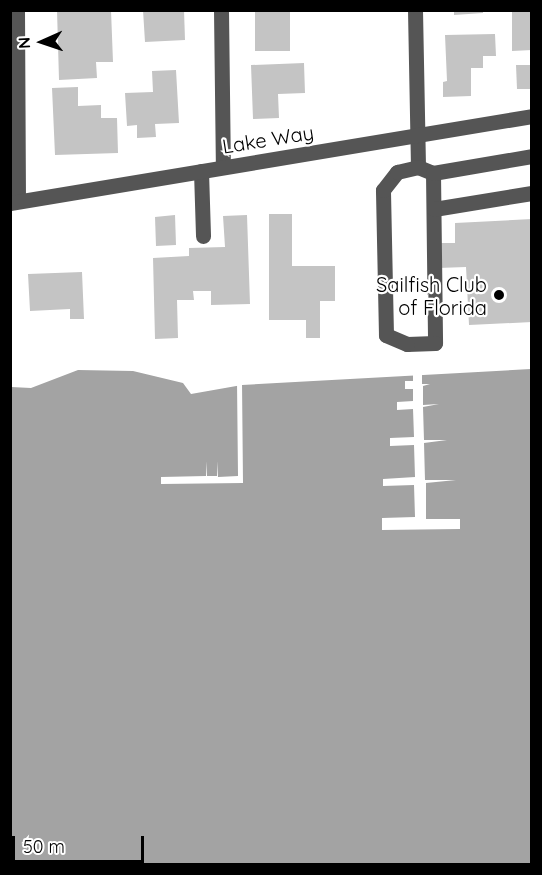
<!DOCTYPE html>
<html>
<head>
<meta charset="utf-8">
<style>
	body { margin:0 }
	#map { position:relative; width:542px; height:875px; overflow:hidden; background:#fff; font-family:Quicksand,sans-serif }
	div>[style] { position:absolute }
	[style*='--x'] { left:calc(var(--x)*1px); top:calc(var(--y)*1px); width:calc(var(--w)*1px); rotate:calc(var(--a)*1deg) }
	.water>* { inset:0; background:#a3a3a3 }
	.pier>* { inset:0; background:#fff }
	.building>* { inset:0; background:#c4c4c4 }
	.minor>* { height:15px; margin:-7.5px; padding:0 7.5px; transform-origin:7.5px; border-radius:7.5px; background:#555 }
	.dots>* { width:16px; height:16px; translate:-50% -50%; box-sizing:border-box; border:3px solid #fff; border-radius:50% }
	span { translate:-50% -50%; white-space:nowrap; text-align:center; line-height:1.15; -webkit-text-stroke:4.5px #fff; paint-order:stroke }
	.street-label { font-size:20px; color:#000 }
	.poi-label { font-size:20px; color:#000 }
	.right { translate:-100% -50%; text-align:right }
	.frame { position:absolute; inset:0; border:12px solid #000; pointer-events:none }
	.north { position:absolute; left:12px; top:12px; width:60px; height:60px; -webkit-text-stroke:4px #fff; paint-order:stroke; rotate:267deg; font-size:16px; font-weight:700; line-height:24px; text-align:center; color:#000 }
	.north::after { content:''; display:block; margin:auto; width:21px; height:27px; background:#000; clip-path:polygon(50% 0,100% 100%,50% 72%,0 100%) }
	.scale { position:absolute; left:12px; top:836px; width:132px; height:27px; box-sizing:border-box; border:3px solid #000; border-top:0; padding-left:8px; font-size:18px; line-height:21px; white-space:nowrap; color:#000; -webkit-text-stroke:4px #fff; paint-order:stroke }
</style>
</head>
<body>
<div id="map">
	<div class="water">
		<i style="clip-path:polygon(531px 369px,531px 864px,11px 864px,11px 387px,31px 388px,78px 370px,133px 371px,183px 383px,191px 394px,242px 385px)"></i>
	</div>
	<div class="pier">
		<i style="clip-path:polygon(413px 373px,422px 373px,422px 384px,430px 384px,423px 386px,423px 405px,439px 404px,423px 407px,424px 440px,447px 440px,424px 443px,425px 480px,456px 480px,426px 483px,426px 519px,460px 519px,460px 529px,382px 530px,382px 518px,415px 517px,414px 485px,383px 486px,383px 479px,415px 477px,414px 445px,390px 446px,390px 438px,414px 437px,413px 409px,397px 410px,397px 402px,413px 401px,413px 389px,405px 389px,405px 381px,413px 381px)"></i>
		<i style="clip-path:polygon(237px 382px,242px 382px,243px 483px,161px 484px,161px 477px,206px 476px,206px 461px,207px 476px,217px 476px,217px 461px,218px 477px,238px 476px)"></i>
	</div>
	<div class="building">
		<i style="clip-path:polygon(57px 10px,111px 10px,113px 62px,96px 62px,97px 78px,59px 80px)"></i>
		<i style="clip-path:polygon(143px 10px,184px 10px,185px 40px,145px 42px)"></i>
		<i style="clip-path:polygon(255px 10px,290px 10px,290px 51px,255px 51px)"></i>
		<i style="clip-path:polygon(454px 10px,483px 10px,483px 13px,454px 15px)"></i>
		<i style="clip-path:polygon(512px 10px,532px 10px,532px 50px,512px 51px)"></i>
		<i style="clip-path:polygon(495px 34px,496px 56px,483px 56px,483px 68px,471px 68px,471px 96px,443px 97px,443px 82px,447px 81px,445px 35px)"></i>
		<i style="clip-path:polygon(304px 63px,305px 93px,278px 94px,279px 118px,253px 119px,251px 65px)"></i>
		<i style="clip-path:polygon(516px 65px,532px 65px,532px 89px,517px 89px)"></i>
		<i style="clip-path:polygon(176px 70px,179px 123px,155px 124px,156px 137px,137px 138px,137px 125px,127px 126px,125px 93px,153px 92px,152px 71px)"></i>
		<i style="clip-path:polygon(78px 87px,78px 106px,101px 105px,101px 118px,117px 118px,118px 153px,55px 155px,52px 88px)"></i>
		<i style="clip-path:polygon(269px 214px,292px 214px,292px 266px,335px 266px,335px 301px,320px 301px,320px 338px,306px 338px,306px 320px,269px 320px)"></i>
		<i style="clip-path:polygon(175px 215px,176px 245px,156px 246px,155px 217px)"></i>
		<i style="clip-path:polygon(247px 215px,250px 304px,211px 305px,211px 291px,193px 291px,194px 300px,177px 300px,178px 338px,155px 339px,153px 258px,189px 256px,189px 248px,225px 247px,223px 216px)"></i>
		<i style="clip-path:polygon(532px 219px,532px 322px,469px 325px,466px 267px,438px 268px,437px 243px,455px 243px,455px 223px)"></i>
		<i style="clip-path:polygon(82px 272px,84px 319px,70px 319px,70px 309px,30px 311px,28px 274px)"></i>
	</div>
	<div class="minor">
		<i style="--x:17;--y:10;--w:191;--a:89.7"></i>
		<i style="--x:221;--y:10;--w:157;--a:89.3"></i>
		<i style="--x:415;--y:10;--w:157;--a:88.9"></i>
		<i style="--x:418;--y:167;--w:16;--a:22"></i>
		<i style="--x:433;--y:173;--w:170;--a:89.3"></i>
		<i style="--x:435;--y:343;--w:28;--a:178"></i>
		<i style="--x:407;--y:344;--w:23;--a:-157"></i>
		<i style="--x:386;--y:335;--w:145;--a:-91.2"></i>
		<i style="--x:383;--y:190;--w:23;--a:-52"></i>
		<i style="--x:397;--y:172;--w:22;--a:-13"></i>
		<i style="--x:201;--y:171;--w:65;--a:88.2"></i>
		<i style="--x:433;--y:173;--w:100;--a:-9.7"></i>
		<i style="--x:10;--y:203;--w:529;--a:-9.46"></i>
		<i style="--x:434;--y:209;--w:99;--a:-9.3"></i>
	</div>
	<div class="dots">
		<i style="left:499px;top:295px;background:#000"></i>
	</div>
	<div class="street-label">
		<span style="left:268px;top:139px;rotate:-9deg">Lake Way</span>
	</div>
	<div class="poi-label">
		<span class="right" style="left:487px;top:296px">Sailfish Club<br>of Florida</span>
	</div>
	<div class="frame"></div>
	<div class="north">N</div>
	<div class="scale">50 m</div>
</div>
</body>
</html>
